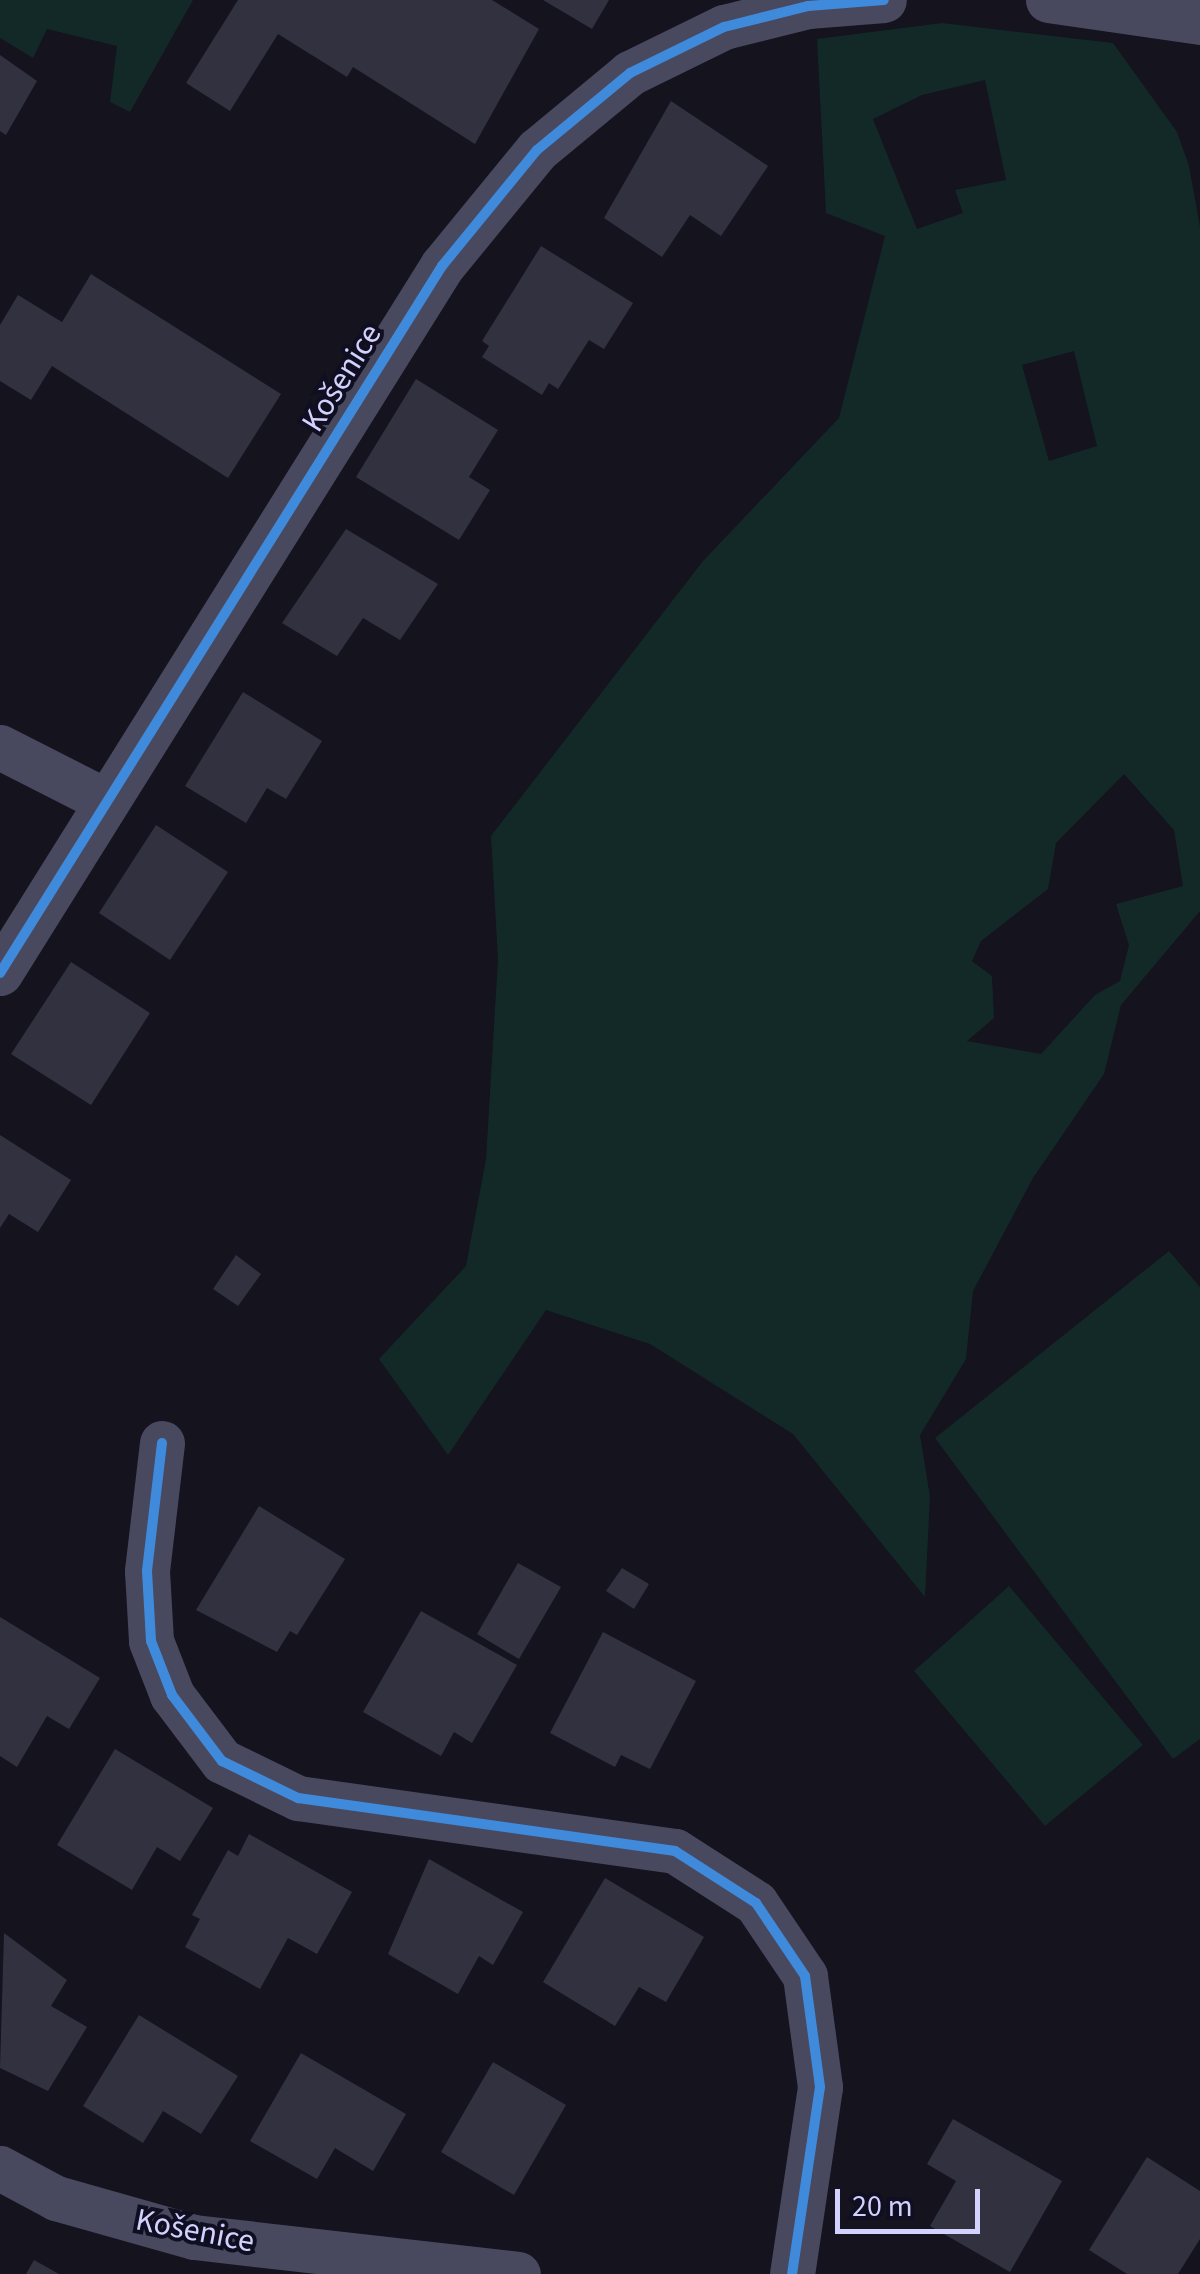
<!DOCTYPE html>
<html>
<head>
<meta charset="utf-8">
<style>
	body { margin:0 }
	#map { position:relative; width:1200px; height:2274px; overflow:hidden; background:#14131e; font-family:"Source Sans 3",sans-serif }
	div>[style] { position:absolute }
	[style*='--x'] { left:calc(var(--x)*1px); top:calc(var(--y)*1px); width:calc(var(--w)*1px); rotate:calc(var(--a)*1deg) }
	.green>* { inset:0; background:#122928 }
	.building>* { inset:0; background:#323140 }
	.minor>* { height:45px; margin:-22.5px; padding:0 22.5px; transform-origin:22.5px; border-radius:22.5px; background:#48495f }
	.cycleway>* { height:10px; margin:-5px; padding:0 5px; transform-origin:5px; border-radius:5px; background:#408adc }
	span { translate:-50% -50%; white-space:nowrap; text-align:center; line-height:1.15; -webkit-text-stroke:8px #100f22; paint-order:stroke }
	.street-label { font-size:32px; color:#d3d1fd }
	.scale { position:absolute; left:835px; top:2189px; width:145px; height:45px; box-sizing:border-box; border:5px solid #d3d1fd; border-top:0; padding-left:12px; font-size:30px; line-height:35px; white-space:nowrap; color:#d3d1fd; -webkit-text-stroke:8px #100f22; paint-order:stroke }
</style>
</head>
<body>
<div id="map">
	<div class="green">
		<i style="clip-path:polygon(0 0,193px 0,130px 112px,110px 102px,117px 46px,47px 29px,33px 58px,0 38px)"></i>
		<i style="clip-path:polygon(evenodd,942px 23px,1113px 43px,1177px 132px,1189px 166px,1200px 227px,1200px 911px,1121px 1005px,1104px 1074px,1033px 1178px,973px 1291px,966px 1359px,920px 1435px,930px 1497px,925px 1597px,793px 1434px,650px 1344px,546px 1310px,448px 1455px,379px 1359px,466px 1266px,486px 1159px,498px 959px,491px 836px,703px 561px,839px 418px,885px 236px,826px 213px,817px 39px,942px 23px,985px 80px,1006px 180px,955px 190px,963px 213px,917px 229px,873px 119px,922px 95px,985px 80px,942px 23px,1074px 351px,1097px 446px,1049px 461px,1022px 365px,1074px 351px,942px 23px,1124px 774px,1174px 830px,1183px 886px,1116px 904px,1129px 945px,1120px 981px,1095px 995px,1041px 1054px,967px 1041px,994px 1018px,992px 976px,972px 961px,981px 941px,1048px 889px,1056px 843px,1124px 774px)"></i>
		<i style="clip-path:polygon(1169px 1251px,1200px 1287px,1200px 1739px,1173px 1759px,935px 1438px)"></i>
		<i style="clip-path:polygon(1009px 1586px,1143px 1745px,1045px 1826px,914px 1671px)"></i>
	</div>
	<div class="building">
		<i style="clip-path:polygon(238px 0,492px 0,539px 29px,475px 144px,353px 67px,347px 77px,278px 34px,230px 111px,186px 83px)"></i>
		<i style="clip-path:polygon(543px 0,609px 0,592px 29px)"></i>
		<i style="clip-path:polygon(0 55px,37px 81px,6px 135px,0 131px)"></i>
		<i style="clip-path:polygon(671px 101px,768px 166px,721px 236px,690px 215px,662px 257px,604px 218px)"></i>
		<i style="clip-path:polygon(541px 246px,633px 303px,604px 349px,589px 340px,558px 389px,549px 383px,542px 395px,482px 357px,489px 346px,482px 341px)"></i>
		<i style="clip-path:polygon(91px 274px,281px 394px,228px 478px,52px 366px,31px 400px,0 381px,0 325px,18px 295px,62px 322px)"></i>
		<i style="clip-path:polygon(416px 379px,498px 430px,469px 477px,490px 490px,459px 540px,356px 477px)"></i>
		<i style="clip-path:polygon(346px 529px,438px 584px,400px 640px,363px 618px,337px 656px,282px 623px)"></i>
		<i style="clip-path:polygon(243px 692px,322px 741px,286px 799px,267px 788px,246px 823px,185px 786px)"></i>
		<i style="clip-path:polygon(156px 825px,228px 872px,170px 960px,99px 913px)"></i>
		<i style="clip-path:polygon(71px 962px,150px 1013px,91px 1105px,11px 1054px)"></i>
		<i style="clip-path:polygon(0 1135px,71px 1180px,38px 1232px,9px 1214px,0 1228px)"></i>
		<i style="clip-path:polygon(236px 1255px,261px 1274px,238px 1306px,213px 1289px)"></i>
		<i style="clip-path:polygon(259px 1506px,345px 1559px,297px 1635px,290px 1631px,277px 1652px,196px 1610px)"></i>
		<i style="clip-path:polygon(518px 1563px,561px 1587px,519px 1659px,477px 1634px)"></i>
		<i style="clip-path:polygon(622px 1568px,649px 1584px,634px 1609px,606px 1591px)"></i>
		<i style="clip-path:polygon(421px 1611px,517px 1665px,472px 1743px,454px 1732px,441px 1756px,363px 1712px)"></i>
		<i style="clip-path:polygon(0 1617px,100px 1678px,69px 1729px,47px 1716px,17px 1767px,0 1756px)"></i>
		<i style="clip-path:polygon(603px 1632px,696px 1681px,650px 1769px,621px 1755px,615px 1767px,550px 1733px)"></i>
		<i style="clip-path:polygon(115px 1749px,213px 1808px,180px 1861px,157px 1847px,132px 1890px,57px 1845px)"></i>
		<i style="clip-path:polygon(249px 1834px,352px 1892px,317px 1954px,288px 1938px,260px 1989px,185px 1947px,200px 1919px,192px 1915px,228px 1850px,238px 1856px)"></i>
		<i style="clip-path:polygon(429px 1859px,523px 1912px,493px 1965px,479px 1956px,458px 1994px,388px 1954px)"></i>
		<i style="clip-path:polygon(605px 1878px,704px 1937px,666px 2002px,639px 1987px,615px 2026px,543px 1982px)"></i>
		<i style="clip-path:polygon(4px 1933px,67px 1980px,51px 2006px,87px 2027px,48px 2091px,0 2068px)"></i>
		<i style="clip-path:polygon(139px 2015px,238px 2076px,201px 2134px,163px 2111px,143px 2143px,83px 2106px)"></i>
		<i style="clip-path:polygon(301px 2053px,406px 2114px,373px 2171px,335px 2148px,317px 2179px,250px 2141px)"></i>
		<i style="clip-path:polygon(493px 2062px,566px 2105px,514px 2195px,441px 2152px)"></i>
		<i style="clip-path:polygon(953px 2119px,1062px 2181px,1010px 2272px,930px 2226px,956px 2181px,927px 2164px)"></i>
		<i style="clip-path:polygon(1147px 2157px,1200px 2191px,1200px 2239px,1178px 2274px,1127px 2274px,1089px 2250px)"></i>
		<i style="clip-path:polygon(34px 2260px,59px 2274px,26px 2274px)"></i>
	</div>
	<div class="minor">
		<i style="--x:1048;--y:0;--w:154;--a:8.2"></i>
		<i style="--x:0;--y:747;--w:119;--a:27"></i>
		<i style="--x:0;--y:973;--w:834;--a:-57.99"></i>
		<i style="--x:442;--y:266;--w:150;--a:-50.7"></i>
		<i style="--x:537;--y:150;--w:121;--a:-39.6"></i>
		<i style="--x:630;--y:73;--w:105;--a:-26.1"></i>
		<i style="--x:724;--y:27;--w:87;--a:-14"></i>
		<i style="--x:808;--y:6;--w:76;--a:-4.5"></i>
		<i style="--x:162;--y:1443;--w:129;--a:96.7"></i>
		<i style="--x:147;--y:1571;--w:70;--a:86.7"></i>
		<i style="--x:151;--y:1641;--w:58;--a:68.7"></i>
		<i style="--x:172;--y:1695;--w:83;--a:52.9"></i>
		<i style="--x:222;--y:1761;--w:85;--a:26"></i>
		<i style="--x:298;--y:1798;--w:381;--a:8"></i>
		<i style="--x:675;--y:1851;--w:96;--a:32.7"></i>
		<i style="--x:756;--y:1903;--w:88;--a:56.1"></i>
		<i style="--x:805;--y:1976;--w:112;--a:82.3"></i>
		<i style="--x:820;--y:2087;--w:189;--a:98.5"></i>
		<i style="--x:0;--y:2168;--w:64;--a:28.2"></i>
		<i style="--x:56;--y:2198;--w:143;--a:15.8"></i>
		<i style="--x:194;--y:2237;--w:326;--a:6.5"></i>
	</div>
	<div class="cycleway">
		<i style="--x:0;--y:973;--w:834;--a:-57.99"></i>
		<i style="--x:442;--y:266;--w:150;--a:-50.7"></i>
		<i style="--x:537;--y:150;--w:121;--a:-39.6"></i>
		<i style="--x:630;--y:73;--w:105;--a:-26.1"></i>
		<i style="--x:724;--y:27;--w:87;--a:-14"></i>
		<i style="--x:808;--y:6;--w:76;--a:-4.5"></i>
		<i style="--x:162;--y:1443;--w:129;--a:96.7"></i>
		<i style="--x:147;--y:1571;--w:70;--a:86.7"></i>
		<i style="--x:151;--y:1641;--w:58;--a:68.7"></i>
		<i style="--x:172;--y:1695;--w:83;--a:52.9"></i>
		<i style="--x:222;--y:1761;--w:85;--a:26"></i>
		<i style="--x:298;--y:1798;--w:381;--a:8"></i>
		<i style="--x:675;--y:1851;--w:96;--a:32.7"></i>
		<i style="--x:756;--y:1903;--w:88;--a:56.1"></i>
		<i style="--x:805;--y:1976;--w:112;--a:82.3"></i>
		<i style="--x:820;--y:2087;--w:189;--a:98.5"></i>
	</div>
	<div class="street-label">
		<span style="left:342px;top:378px;rotate:-58deg">Košenice</span>
		<span style="left:195px;top:2231px;rotate:11deg">Košenice</span>
	</div>
	<div class="scale">20 m</div>
</div>
</body>
</html>
